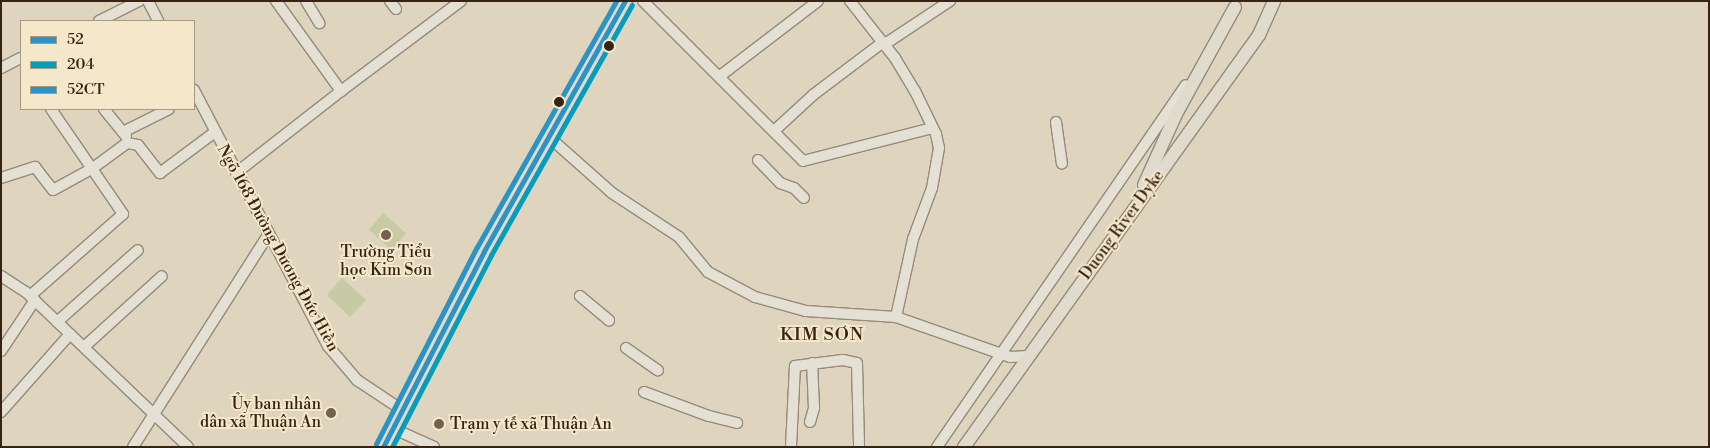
<!DOCTYPE html>
<html>
<head>
<meta charset="utf-8">
<style>
	body { margin:0 }
	#map { position:relative; width:1710px; height:448px; overflow:hidden; background:#dfd4bd; font-family:"Libre Bodoni",serif }
	div>[style] { position:absolute }
	[style*='--x'] { left:calc(var(--x)*1px); top:calc(var(--y)*1px); width:calc(var(--w)*1px); rotate:calc(var(--a)*1deg) }
	.green>* { inset:0; background:#c7caa4 }
	.roads { filter:drop-shadow(1px 0 #948b7d) drop-shadow(-1px 0 #948b7d) drop-shadow(0 1px #948b7d) drop-shadow(0 -1px #948b7d) }
	.minor>* { height:10px; margin:-5px; padding:0 5px; transform-origin:5px; border-radius:5px; background:#e5e0d4 }
	.major>* { height:12px; margin:-6px; padding:0 6px; transform-origin:6px; border-radius:6px; background:#e1dbcd }
	.highway>* { height:14px; margin:-7px; padding:0 7px; transform-origin:7px; border-radius:7px; background:#e1dbcd }
	.bus-1>* { height:5px; margin:-2.5px; padding:0 2.5px; transform-origin:2.5px; border-radius:2.5px; background:#2b94c4 }
	.bus-2>* { height:5px; margin:-2.5px; padding:0 2.5px; transform-origin:2.5px; border-radius:2.5px; background:#069cbb }
	.bus-3>* { height:5px; margin:-2.5px; padding:0 2.5px; transform-origin:2.5px; border-radius:2.5px; background:#2b94c4 }
	.dots>* { width:14px; height:14px; translate:-50% -50%; box-sizing:border-box; border:2px solid #f4e7ca; border-radius:50% }
	span { translate:-50% -50%; white-space:nowrap; text-align:center; line-height:1.15; -webkit-text-stroke:4px #f4e7ca; paint-order:stroke }
	.street-label { font-size:16px; color:#372314 }
	.poi-label { font-size:16px; color:#372314 }
	.right { translate:-100% -50%; text-align:right }
	.left { translate:0 -50%; text-align:left }
	.neighbourhood-label { font-size:18px; color:#372314; letter-spacing:1px }
	.frame { position:absolute; inset:0; border:2px solid #372314; pointer-events:none }
	.legend { position:absolute; left:20px; top:20px; width:175px; height:90px; box-sizing:border-box; background:#f4e7ca; border:1px solid #a89981; margin:0; padding:6px 9px; list-style:none; font-size:15px; color:#372314 }
	.legend li { display:flex; align-items:center; gap:10px; height:25px }
	.legend b { width:25px; border:1px solid #a89981 }
</style>
</head>
<body>
<div id="map">
	<div class="green">
		<i style="clip-path:polygon(383px 213px,406px 233px,392px 250px,369px 230px)"></i>
		<i style="clip-path:polygon(342px 278px,366px 300px,350px 317px,327px 295px)"></i>
	</div>
	<div class="roads">
		<div class="minor">
			<i style="--x:148;--y:1;--w:22;--a:63"></i>
			<i style="--x:306;--y:1;--w:26;--a:59"></i>
			<i style="--x:390;--y:1;--w:10;--a:53"></i>
			<i style="--x:643;--y:1;--w:226;--a:45"></i>
			<i style="--x:803;--y:161;--w:133;--a:-14.3"></i>
			<i style="--x:850;--y:1;--w:73;--a:51.7"></i>
			<i style="--x:895;--y:58;--w:39;--a:59"></i>
			<i style="--x:915;--y:91;--w:48;--a:64"></i>
			<i style="--x:936;--y:134;--w:14;--a:78"></i>
			<i style="--x:939;--y:148;--w:41;--a:99.9"></i>
			<i style="--x:932;--y:188;--w:54;--a:110.4"></i>
			<i style="--x:913;--y:239;--w:80;--a:102.3"></i>
			<i style="--x:99;--y:21;--w:45;--a:-26.6"></i>
			<i style="--x:885;--y:44;--w:78;--a:-33.5"></i>
			<i style="--x:1;--y:68;--w:22;--a:-27"></i>
			<i style="--x:720;--y:76;--w:123;--a:-37.4"></i>
			<i style="--x:194;--y:90;--w:289;--a:62.4"></i>
			<i style="--x:328;--y:346;--w:45;--a:49.5"></i>
			<i style="--x:357;--y:380;--w:54;--a:33.7"></i>
			<i style="--x:341;--y:91;--w:150;--a:-36.9"></i>
			<i style="--x:104;--y:109;--w:35;--a:51"></i>
			<i style="--x:1056;--y:122;--w:42;--a:81.9"></i>
			<i style="--x:774;--y:131;--w:53;--a:-42.7"></i>
			<i style="--x:813;--y:95;--w:88;--a:-37.1"></i>
			<i style="--x:123;--y:132;--w:51;--a:-26.6"></i>
			<i style="--x:549;--y:137;--w:84;--a:41.6"></i>
			<i style="--x:612;--y:193;--w:80;--a:33.3"></i>
			<i style="--x:679;--y:237;--w:45;--a:50.4"></i>
			<i style="--x:708;--y:272;--w:53;--a:28"></i>
			<i style="--x:755;--y:297;--w:53;--a:15.4"></i>
			<i style="--x:806;--y:311;--w:90;--a:3.8"></i>
			<i style="--x:896;--y:317;--w:121;--a:19.3"></i>
			<i style="--x:1010;--y:357;--w:19;--a:-3"></i>
			<i style="--x:758;--y:160;--w:32;--a:46"></i>
			<i style="--x:780;--y:183;--w:15;--a:20"></i>
			<i style="--x:794;--y:188;--w:14;--a:45"></i>
			<i style="--x:236;--y:173;--w:133;--a:-38"></i>
			<i style="--x:341;--y:91;--w:111;--a:-125.8"></i>
			<i style="--x:1;--y:178;--w:36;--a:-18"></i>
			<i style="--x:35;--y:167;--w:29;--a:52"></i>
			<i style="--x:53;--y:190;--w:46;--a:-28.8"></i>
			<i style="--x:93;--y:168;--w:42;--a:-36.3"></i>
			<i style="--x:127;--y:143;--w:11;--a:10"></i>
			<i style="--x:138;--y:145;--w:36;--a:52"></i>
			<i style="--x:160;--y:173;--w:69;--a:-36.7"></i>
			<i style="--x:1;--y:276;--w:30;--a:33"></i>
			<i style="--x:26;--y:292;--w:224;--a:43.7"></i>
			<i style="--x:30;--y:296;--w:124;--a:-41.4"></i>
			<i style="--x:123;--y:214;--w:127;--a:-124.4"></i>
			<i style="--x:580;--y:296;--w:38;--a:40"></i>
			<i style="--x:57;--y:322;--w:108;--a:-41.6"></i>
			<i style="--x:84;--y:347;--w:105;--a:-42.3"></i>
			<i style="--x:626;--y:348;--w:39;--a:35"></i>
			<i style="--x:1;--y:351;--w:61;--a:-56.3"></i>
			<i style="--x:644;--y:392;--w:69;--a:20.3"></i>
			<i style="--x:709;--y:416;--w:29;--a:14"></i>
			<i style="--x:1;--y:412;--w:104;--a:-48.5"></i>
			<i style="--x:810;--y:422;--w:15;--a:-74"></i>
			<i style="--x:814;--y:408;--w:45;--a:-92.5"></i>
			<i style="--x:392;--y:428;--w:46;--a:24.3"></i>
			<i style="--x:133;--y:447;--w:251;--a:-57.5"></i>
			<i style="--x:791;--y:447;--w:81;--a:-87.2"></i>
			<i style="--x:795;--y:366;--w:48;--a:-7.1"></i>
			<i style="--x:843;--y:360;--w:14;--a:12"></i>
			<i style="--x:857;--y:363;--w:84;--a:88.6"></i>
			<i style="--x:937;--y:447;--w:439;--a:-55.5"></i>
		</div>
		<div class="major">
			<i style="--x:1144;--y:185;--w:78;--a:-65.7"></i>
			<i style="--x:1176;--y:114;--w:122;--a:-61.1"></i>
			<i style="--x:964;--y:447;--w:507;--a:-54.4"></i>
			<i style="--x:1259;--y:35;--w:37;--a:-66"></i>
		</div>
		<div class="highway">
			<i style="--x:383;--y:447;--w:220;--a:-62.7"></i>
			<i style="--x:484;--y:251;--w:287;--a:-60.6"></i>
		</div>
	</div>
	<div class="bus-1">
		<i style="--x:383;--y:447;--w:220;--a:-62.7"></i>
		<i style="--x:484;--y:251;--w:287;--a:-60.6"></i>
	</div>
	<div class="bus-2">
		<i style="--x:392;--y:447;--w:216;--a:-62.7"></i>
		<i style="--x:491;--y:255;--w:287;--a:-60.6"></i>
	</div>
	<div class="bus-3">
		<i style="--x:376;--y:444;--w:221;--a:-62.9"></i>
		<i style="--x:477;--y:247;--w:283;--a:-60.5"></i>
	</div>
	<div class="dots">
		<i style="left:609px;top:46px;background:#372314"></i>
		<i style="left:559px;top:102px;background:#372314"></i>
		<i style="left:386px;top:235px;background:#72614f"></i>
		<i style="left:331px;top:413px;background:#72614f"></i>
		<i style="left:439px;top:424px;background:#72614f"></i>
	</div>
	<div class="street-label">
		<span style="left:1122px;top:225px;rotate:-54deg">Duong River Dyke</span>
		<span style="left:278px;top:248px;rotate:61deg">Ngõ 168 Đường Dương Đức Hiền</span>
	</div>
	<div class="poi-label">
		<span style="left:386px;top:261px">Trường Tiểu<br>học Kim Sơn</span>
		<span class="right" style="left:321px;top:413px">Ủy ban nhân<br>dân xã Thuận An</span>
		<span class="left" style="left:450px;top:424px">Trạm y tế xã Thuận An</span>
	</div>
	<div class="neighbourhood-label">
		<span style="left:822px;top:335px">KIM SƠN</span>
	</div>
	<div class="frame"></div>
	<ul class="legend">
	<li><b style="height:6px;background:#2b94c4"></b>52</li>
	<li><b style="height:6px;background:#069cbb"></b>204</li>
	<li><b style="height:6px;background:#2b94c4"></b>52CT</li>
	</ul>
</div>
</body>
</html>
